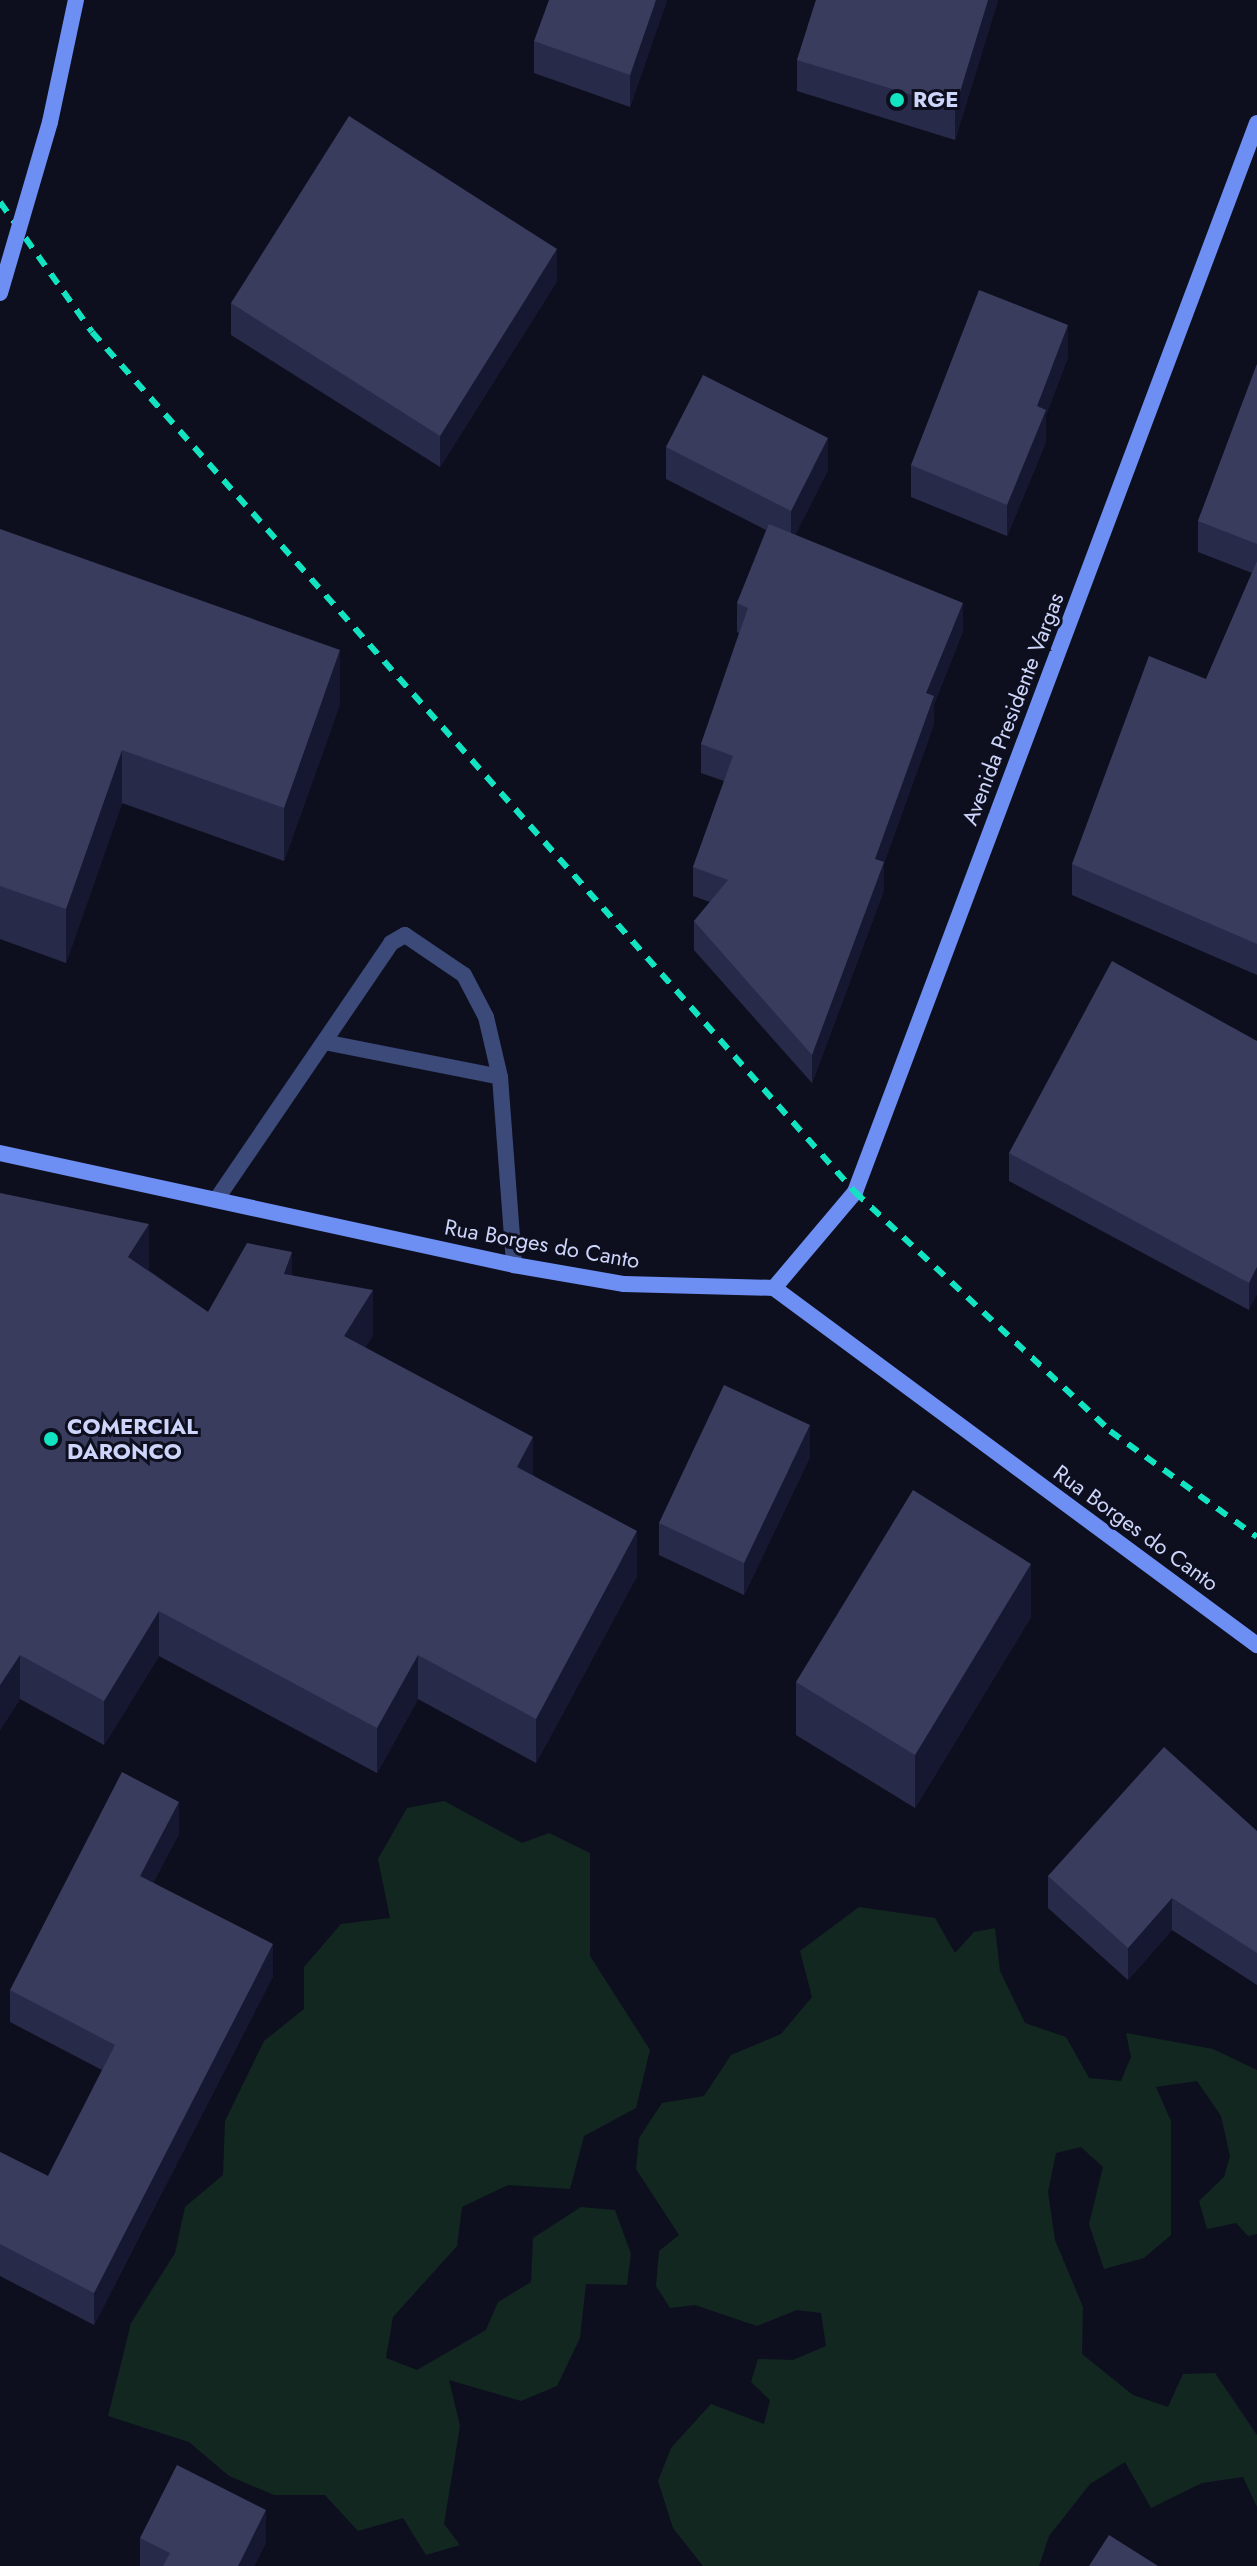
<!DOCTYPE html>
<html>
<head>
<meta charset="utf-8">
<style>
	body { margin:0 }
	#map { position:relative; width:1257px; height:2566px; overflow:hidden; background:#0e0f1e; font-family:Jost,sans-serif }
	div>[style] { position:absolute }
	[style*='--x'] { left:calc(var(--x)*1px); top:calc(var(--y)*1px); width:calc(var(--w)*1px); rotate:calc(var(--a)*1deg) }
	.green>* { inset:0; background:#112720 }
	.lane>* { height:16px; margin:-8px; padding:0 8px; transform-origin:8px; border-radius:8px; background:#3c4a79 }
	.secondary>* { height:16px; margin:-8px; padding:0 8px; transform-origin:8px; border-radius:8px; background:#6d8ef3 }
	.rail>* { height:6px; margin-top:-3px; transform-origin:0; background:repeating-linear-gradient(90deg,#12e3c0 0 12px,transparent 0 22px) }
	.secondary-bridge>* { height:16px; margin:-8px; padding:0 8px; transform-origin:8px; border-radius:8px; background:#6d8ef3 }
	.wall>* { inset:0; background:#282a4a }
	.shaded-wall>* { inset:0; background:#161731 }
	.building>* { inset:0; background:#393c5d }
	.dots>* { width:22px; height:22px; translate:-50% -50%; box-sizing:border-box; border:4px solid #0e0f1e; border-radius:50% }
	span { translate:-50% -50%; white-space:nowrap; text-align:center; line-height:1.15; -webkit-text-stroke:6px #0e0f1e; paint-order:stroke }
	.poi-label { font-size:22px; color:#ced5fb; font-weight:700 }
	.left { translate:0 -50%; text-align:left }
	.street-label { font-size:22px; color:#ced5fb }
</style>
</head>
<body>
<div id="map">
	<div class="green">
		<i style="clip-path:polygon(444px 1801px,522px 1843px,549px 1833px,590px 1853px,590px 1956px,650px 2050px,636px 2108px,584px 2136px,570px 2189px,508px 2185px,462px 2207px,457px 2246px,393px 2317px,386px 2358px,417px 2370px,486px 2330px,498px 2302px,531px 2282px,533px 2238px,581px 2207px,615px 2210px,631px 2254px,627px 2285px,586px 2284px,580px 2338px,557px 2386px,521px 2401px,449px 2380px,460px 2426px,444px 2524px,460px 2545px,426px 2555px,403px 2518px,358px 2531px,325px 2495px,274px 2495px,229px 2476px,189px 2442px,108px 2416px,131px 2323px,175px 2253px,185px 2207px,223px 2175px,225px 2121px,264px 2041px,304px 2009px,304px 1967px,341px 1924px,390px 1918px,378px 1859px,407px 1808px)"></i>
		<i style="clip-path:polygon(859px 1907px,935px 1918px,955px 1953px,974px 1932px,995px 1928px,1000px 1971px,1025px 2023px,1066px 2037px,1089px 2078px,1121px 2081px,1131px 2057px,1126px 2033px,1213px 2049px,1257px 2070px,1257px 2234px,1248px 2236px,1236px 2223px,1207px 2229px,1199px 2201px,1224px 2177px,1230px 2156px,1221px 2116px,1197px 2081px,1156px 2087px,1171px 2121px,1171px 2235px,1144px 2258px,1104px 2269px,1089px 2224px,1103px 2167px,1081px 2147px,1056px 2153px,1048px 2192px,1055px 2240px,1083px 2307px,1082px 2354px,1133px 2395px,1168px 2407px,1183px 2374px,1215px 2373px,1257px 2435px,1257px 2507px,1243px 2477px,1202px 2483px,1151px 2508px,1125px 2462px,1090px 2484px,1049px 2536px,1039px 2566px,703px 2566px,673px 2528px,658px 2481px,671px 2448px,711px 2404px,764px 2424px,770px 2400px,751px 2382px,758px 2359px,793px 2360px,826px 2346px,821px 2313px,797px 2310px,757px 2326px,695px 2305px,670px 2308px,656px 2286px,659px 2251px,679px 2235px,636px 2169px,639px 2138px,662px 2103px,704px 2096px,731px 2055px,781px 2034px,812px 1997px,800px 1951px)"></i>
	</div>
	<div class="lane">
		<i style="--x:324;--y:1042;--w:179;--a:11.2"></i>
		<i style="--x:216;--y:1200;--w:311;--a:-55.7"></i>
		<i style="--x:391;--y:943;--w:16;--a:-30"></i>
		<i style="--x:405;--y:935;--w:71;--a:34.1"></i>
		<i style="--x:464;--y:975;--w:47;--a:62.4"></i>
		<i style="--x:486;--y:1017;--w:62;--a:76.9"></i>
		<i style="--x:500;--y:1077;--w:189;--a:85.7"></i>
	</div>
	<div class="secondary">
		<i style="--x:50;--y:122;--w:125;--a:-78"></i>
		<i style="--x:0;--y:1153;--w:526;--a:12.29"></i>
		<i style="--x:514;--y:1265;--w:112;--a:9.8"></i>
		<i style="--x:624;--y:1284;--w:150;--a:1.5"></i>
		<i style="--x:774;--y:1288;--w:601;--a:36.47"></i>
		<i style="--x:774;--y:1288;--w:126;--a:-49.8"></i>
		<i style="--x:855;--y:1192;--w:1142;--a:-69.39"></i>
	</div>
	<div class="rail">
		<i style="--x:0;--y:202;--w:159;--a:54.7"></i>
		<i style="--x:92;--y:332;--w:1150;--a:48.42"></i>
		<i style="--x:855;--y:1192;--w:349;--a:43.1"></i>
		<i style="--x:1110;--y:1431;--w:181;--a:35.8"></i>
	</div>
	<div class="secondary-bridge">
		<i style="--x:0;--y:293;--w:178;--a:-73.7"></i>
	</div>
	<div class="wall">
		<i style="clip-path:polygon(667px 0,630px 107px,534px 73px,534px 41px)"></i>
		<i style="clip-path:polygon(816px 0,998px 0,955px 140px,797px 91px,797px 60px)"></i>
		<i style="clip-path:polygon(557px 281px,440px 467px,231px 335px,231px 303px)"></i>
		<i style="clip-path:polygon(1068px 357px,1046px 415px,1046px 442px,1007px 536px,911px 497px,911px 465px)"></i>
		<i style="clip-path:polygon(1257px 364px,1257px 975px,1072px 895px,1072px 864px,1206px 679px,1252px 573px,1198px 552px,1198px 521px)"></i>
		<i style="clip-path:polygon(666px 447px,828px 470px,795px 535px,963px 631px,934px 704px,934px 724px,884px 863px,884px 890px,812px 1083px,694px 950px,694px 921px,710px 902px,693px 896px,693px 867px,724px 781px,701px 773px,701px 744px,739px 633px,737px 632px,737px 603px,766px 530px,666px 479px)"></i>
		<i style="clip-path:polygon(0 529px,340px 704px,284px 861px,122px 803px,66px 963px,0 939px)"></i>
		<i style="clip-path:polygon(1257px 1041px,1249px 1310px,1009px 1181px,1009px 1153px)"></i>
		<i style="clip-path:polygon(0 1193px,149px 1269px,148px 1270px,208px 1312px,292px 1275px,373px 1335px,365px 1348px,533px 1475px,637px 1576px,536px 1763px,418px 1699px,377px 1773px,159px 1656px,104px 1745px,20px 1699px,0 1730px)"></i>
		<i style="clip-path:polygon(810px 1457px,744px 1595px,659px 1555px,659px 1523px)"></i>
		<i style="clip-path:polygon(1031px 1617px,915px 1808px,796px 1735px,796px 1682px)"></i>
		<i style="clip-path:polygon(1257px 1831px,1257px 1985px,1172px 1930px,1128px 1980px,1048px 1908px,1048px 1876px)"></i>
		<i style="clip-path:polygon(179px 1834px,153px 1882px,273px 1976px,94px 2325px,0 2276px,0 2152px,48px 2176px,102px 2070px,10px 2022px,10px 1990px)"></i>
		<i style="clip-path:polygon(140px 2538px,266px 2542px,254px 2566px,140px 2566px)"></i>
	</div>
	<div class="shaded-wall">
		<i style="clip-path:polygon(656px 0,667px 0,630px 107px,630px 75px)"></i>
		<i style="clip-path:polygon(988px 0,998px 0,955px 140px,955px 108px)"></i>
		<i style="clip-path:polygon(557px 249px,557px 281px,440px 467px,440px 436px)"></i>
		<i style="clip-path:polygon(1068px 325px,1068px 357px,1046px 415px,1046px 442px,1007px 536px,1007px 505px,1037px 406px)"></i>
		<i style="clip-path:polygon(828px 438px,828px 470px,791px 543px,791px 511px)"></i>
		<i style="clip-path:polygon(963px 603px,963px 631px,934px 704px,934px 724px,884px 863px,884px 890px,812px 1083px,812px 1055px,875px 859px,926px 693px)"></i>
		<i style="clip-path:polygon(340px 650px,340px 704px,284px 861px,284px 808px)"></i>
		<i style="clip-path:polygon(122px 750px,122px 803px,66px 963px,66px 909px)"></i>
		<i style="clip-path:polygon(149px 1224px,149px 1269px,128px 1301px,128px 1257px)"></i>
		<i style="clip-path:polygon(292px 1252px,292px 1296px,284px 1274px)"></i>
		<i style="clip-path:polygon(1257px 1267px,1257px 1295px,1249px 1310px,1249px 1283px)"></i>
		<i style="clip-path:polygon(373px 1290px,373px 1335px,344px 1381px,344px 1336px)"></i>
		<i style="clip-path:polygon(810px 1425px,810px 1457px,744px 1595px,744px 1563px)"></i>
		<i style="clip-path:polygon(533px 1437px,533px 1482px,517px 1467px)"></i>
		<i style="clip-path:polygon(637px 1531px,637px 1576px,536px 1763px,536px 1719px)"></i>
		<i style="clip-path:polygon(1031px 1564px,1031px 1617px,915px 1808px,915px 1755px)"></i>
		<i style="clip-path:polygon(159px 1611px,159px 1656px,104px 1745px,104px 1701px)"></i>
		<i style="clip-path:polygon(20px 1655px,20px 1699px,0 1730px,0 1685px)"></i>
		<i style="clip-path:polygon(418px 1655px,418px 1699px,377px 1773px,377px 1728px)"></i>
		<i style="clip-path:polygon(179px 1802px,179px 1834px,140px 1908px,140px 1876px)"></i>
		<i style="clip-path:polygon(1172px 1898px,1172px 1930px,1128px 1980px,1128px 1948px)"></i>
		<i style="clip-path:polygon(273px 1944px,273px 1976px,94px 2325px,94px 2293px)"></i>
		<i style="clip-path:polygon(266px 2510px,266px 2542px,254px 2566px,238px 2566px)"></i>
	</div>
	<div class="building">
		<i style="clip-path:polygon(549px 0,656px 0,630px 75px,534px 41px)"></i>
		<i style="clip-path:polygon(816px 0,988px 0,955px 108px,797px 60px)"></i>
		<i style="clip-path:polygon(349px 116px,557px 249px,440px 436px,231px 303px)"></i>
		<i style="clip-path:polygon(979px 290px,1068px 325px,1037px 406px,1046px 410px,1007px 505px,911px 465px)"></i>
		<i style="clip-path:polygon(1257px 364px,1257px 544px,1198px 521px)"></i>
		<i style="clip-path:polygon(703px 375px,828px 438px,791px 511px,666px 447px)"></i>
		<i style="clip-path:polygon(769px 524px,963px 603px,926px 693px,934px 696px,875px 859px,884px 862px,812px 1055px,694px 921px,728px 880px,693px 867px,733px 756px,701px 744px,748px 608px,737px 603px)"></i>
		<i style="clip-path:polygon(0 529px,340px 650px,284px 808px,122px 750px,66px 909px,0 886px)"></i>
		<i style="clip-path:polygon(1257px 561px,1257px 944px,1072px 864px,1149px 656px,1206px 679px)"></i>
		<i style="clip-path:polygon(1112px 961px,1257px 1041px,1257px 1267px,1249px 1283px,1009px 1153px)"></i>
		<i style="clip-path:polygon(0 1193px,149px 1224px,128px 1257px,208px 1312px,247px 1243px,292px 1252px,284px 1274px,373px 1290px,344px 1336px,533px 1437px,517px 1467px,637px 1531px,536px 1719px,418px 1655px,377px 1728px,159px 1611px,104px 1701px,20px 1655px,0 1685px)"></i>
		<i style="clip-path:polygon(724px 1385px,810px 1425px,744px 1563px,659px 1523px)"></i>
		<i style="clip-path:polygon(913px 1490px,1031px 1564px,915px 1755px,796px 1682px)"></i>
		<i style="clip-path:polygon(1164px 1747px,1257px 1831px,1257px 1953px,1172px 1898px,1128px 1948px,1048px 1876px)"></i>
		<i style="clip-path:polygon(122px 1772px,179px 1802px,140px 1876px,273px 1944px,94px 2293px,0 2244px,0 2152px,48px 2176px,115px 2045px,10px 1990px)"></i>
		<i style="clip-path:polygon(177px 2465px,266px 2510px,238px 2566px,163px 2566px,170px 2553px,140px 2538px)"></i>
		<i style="clip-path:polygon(1109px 2535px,1158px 2566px,1089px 2566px)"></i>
	</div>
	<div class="dots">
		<i style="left:897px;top:100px;background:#12e3c0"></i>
		<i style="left:51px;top:1439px;background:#12e3c0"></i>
	</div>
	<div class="poi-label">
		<span class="left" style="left:913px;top:100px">RGE</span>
		<span class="left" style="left:67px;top:1439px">COMERCIAL<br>DARONCO</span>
	</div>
	<div class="street-label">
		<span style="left:1013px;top:709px;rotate:-69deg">Avenida Presidente Vargas</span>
		<span style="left:542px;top:1244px;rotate:10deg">Rua Borges do Canto</span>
		<span style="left:1136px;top:1528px;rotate:36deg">Rua Borges do Canto</span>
	</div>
</div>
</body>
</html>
